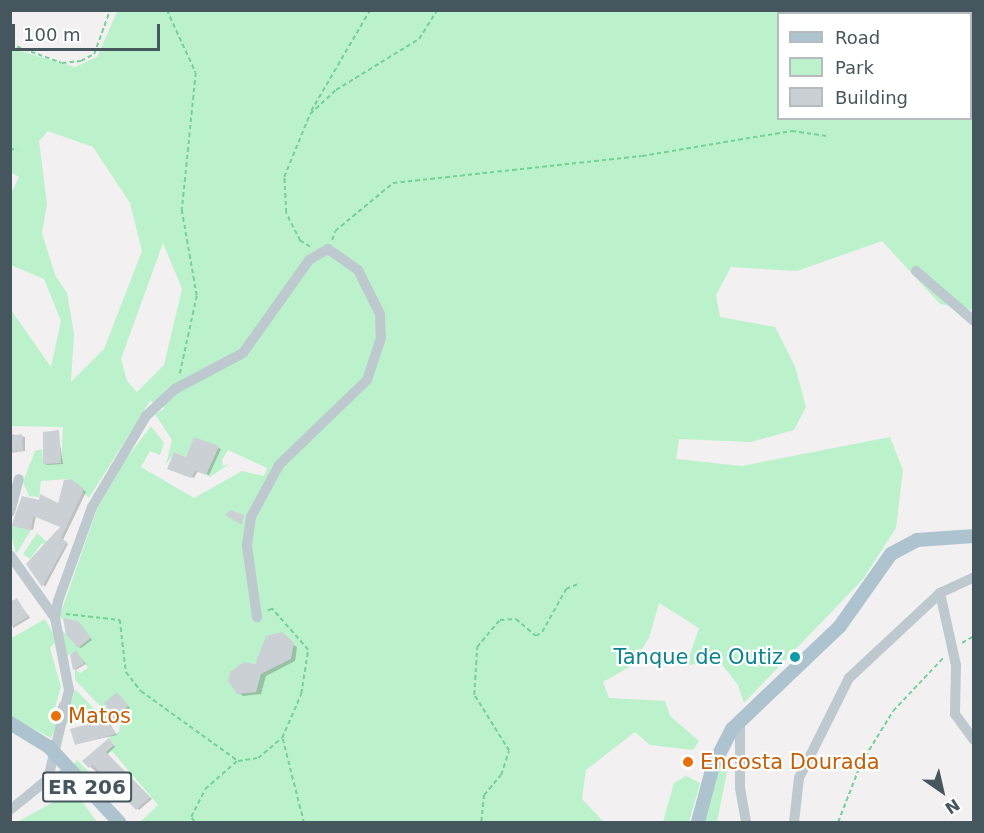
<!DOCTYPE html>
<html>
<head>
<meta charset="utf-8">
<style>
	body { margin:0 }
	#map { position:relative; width:984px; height:833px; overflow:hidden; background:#f2f0f0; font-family:"DejaVu Sans",sans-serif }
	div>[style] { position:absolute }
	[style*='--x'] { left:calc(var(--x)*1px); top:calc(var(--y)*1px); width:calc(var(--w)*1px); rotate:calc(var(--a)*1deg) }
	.green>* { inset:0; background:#bcf2cb }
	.shadow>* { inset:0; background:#0003 }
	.building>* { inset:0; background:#cbd0d5 }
	.path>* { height:1.5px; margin-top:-0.75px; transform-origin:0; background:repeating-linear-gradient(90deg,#72d298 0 4.5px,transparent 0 7.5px) }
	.minor>* { height:10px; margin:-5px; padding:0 5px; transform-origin:5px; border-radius:5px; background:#bdc9cf }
	.major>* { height:14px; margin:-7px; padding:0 7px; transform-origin:7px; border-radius:7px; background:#aec3d0 }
	.dots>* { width:16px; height:16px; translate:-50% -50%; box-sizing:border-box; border:3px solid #fff; border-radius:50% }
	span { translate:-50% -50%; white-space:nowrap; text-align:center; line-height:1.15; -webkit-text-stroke:4.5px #fff; paint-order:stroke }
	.shield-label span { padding:2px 4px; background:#fff; border:2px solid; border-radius:4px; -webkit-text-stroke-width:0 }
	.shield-label { font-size:20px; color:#46565e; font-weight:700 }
	.culture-label { font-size:21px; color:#0d838f }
	.right { translate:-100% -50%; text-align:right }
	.food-label { font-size:21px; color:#c56008 }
	.left { translate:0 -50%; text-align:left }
	.frame { position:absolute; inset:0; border:12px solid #46565e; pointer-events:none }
	.legend { position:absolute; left:777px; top:12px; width:195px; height:108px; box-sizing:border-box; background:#fff; border:2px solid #b5bbbf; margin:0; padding:8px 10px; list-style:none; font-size:18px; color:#46565e }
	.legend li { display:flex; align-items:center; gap:12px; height:30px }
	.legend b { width:30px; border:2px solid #b5bbbf }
	.north { position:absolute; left:912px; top:761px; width:60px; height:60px; -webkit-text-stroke:4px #fff; paint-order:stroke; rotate:146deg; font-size:16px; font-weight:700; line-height:24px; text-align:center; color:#46565e }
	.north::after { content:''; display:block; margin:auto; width:21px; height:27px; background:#46565e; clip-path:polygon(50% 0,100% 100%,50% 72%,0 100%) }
	.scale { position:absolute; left:12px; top:24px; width:148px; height:27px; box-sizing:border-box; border:3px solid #46565e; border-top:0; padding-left:8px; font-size:18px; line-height:21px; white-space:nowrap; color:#46565e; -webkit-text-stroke:4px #fff; paint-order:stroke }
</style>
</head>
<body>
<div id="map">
	<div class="green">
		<i style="clip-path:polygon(evenodd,118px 10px,973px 11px,973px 310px,940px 304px,882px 241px,797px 271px,731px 267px,716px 295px,720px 317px,775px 327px,795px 366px,806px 407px,794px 430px,751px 442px,679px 439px,676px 459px,742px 466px,890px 437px,903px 470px,896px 528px,863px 579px,744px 703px,738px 685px,717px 658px,686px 666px,699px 628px,659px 603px,649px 638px,631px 666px,603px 682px,609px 698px,665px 701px,670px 716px,699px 741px,693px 750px,650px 745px,635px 732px,586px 770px,582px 799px,604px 822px,140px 822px,158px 805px,112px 751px,91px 767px,114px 745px,109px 737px,119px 732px,121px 717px,115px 716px,128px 706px,117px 693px,107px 713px,75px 680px,75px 669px,80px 673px,88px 668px,76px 651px,67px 656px,61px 629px,74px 644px,78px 621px,59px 618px,97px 509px,126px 459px,151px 426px,164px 443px,160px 455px,150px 451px,141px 467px,194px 498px,242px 471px,264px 476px,267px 468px,228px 450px,222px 460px,223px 466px,229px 464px,210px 477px,206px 475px,219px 447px,194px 437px,186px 457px,175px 452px,166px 464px,172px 440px,155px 414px,165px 408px,150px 401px,89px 498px,69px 479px,41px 481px,39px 497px,29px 496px,23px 482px,35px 451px,42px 449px,43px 464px,61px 463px,63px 427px,11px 426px,11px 310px,51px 367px,61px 321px,44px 279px,11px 265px,11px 194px,19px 177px,11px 172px,10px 48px,75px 67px,97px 57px,118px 10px,778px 14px,970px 14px,970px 118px,778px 118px,778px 14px,118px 10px,48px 131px,93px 147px,130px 203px,142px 251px,104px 349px,71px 382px,74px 334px,67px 293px,55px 275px,42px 233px,47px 204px,39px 141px,48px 131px,118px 10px,163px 243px,182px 289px,164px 365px,137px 392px,127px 381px,121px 359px,163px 243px)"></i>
		<i style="clip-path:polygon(12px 526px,31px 530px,16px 554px,11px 533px)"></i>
		<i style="clip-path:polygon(37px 533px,48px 543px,41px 544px,30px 559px,23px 554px)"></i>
		<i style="clip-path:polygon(45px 619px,57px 641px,50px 648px,61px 687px,52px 717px,60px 719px,51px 738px,11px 717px,10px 639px)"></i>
		<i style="clip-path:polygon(75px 689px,98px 713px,83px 726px,78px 717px,65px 726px)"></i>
		<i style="clip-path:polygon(77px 760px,102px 785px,121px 792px,106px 799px,74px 764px)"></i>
		<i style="clip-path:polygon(721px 763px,728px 767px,717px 822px,705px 822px)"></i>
		<i style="clip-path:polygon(686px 776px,700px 783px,689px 822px,663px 822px,674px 783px)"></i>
		<i style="clip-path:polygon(70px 793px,76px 793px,97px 822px,17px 822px)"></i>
	</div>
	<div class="shadow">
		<i style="clip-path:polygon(58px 431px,63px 464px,47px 465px,44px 463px)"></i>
		<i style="clip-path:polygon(10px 434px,25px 437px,25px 451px,10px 453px)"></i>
		<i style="clip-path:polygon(194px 439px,221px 449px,209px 475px,198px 471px,194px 478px,171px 469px,186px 459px)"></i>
		<i style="clip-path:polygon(74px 482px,86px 492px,63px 540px,68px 544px,45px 587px,28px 564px,62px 527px,36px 516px,33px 530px,16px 527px,23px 498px,59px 505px)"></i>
		<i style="clip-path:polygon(17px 600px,30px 618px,13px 628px,10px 604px)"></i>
		<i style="clip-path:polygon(80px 624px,92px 640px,81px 648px,79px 647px)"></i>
		<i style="clip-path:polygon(276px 634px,297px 647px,295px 661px,266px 676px,261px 694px,243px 696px,239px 693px)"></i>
		<i style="clip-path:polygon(76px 652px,86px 664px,76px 670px,74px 669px)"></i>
		<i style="clip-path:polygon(120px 696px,130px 708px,110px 724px,117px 735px,76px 744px)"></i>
		<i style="clip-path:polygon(60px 702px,61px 702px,57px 719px,54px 717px)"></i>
		<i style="clip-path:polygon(109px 740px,115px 747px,107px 754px,152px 799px,139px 810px,84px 761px)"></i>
	</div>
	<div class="building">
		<i style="clip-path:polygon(59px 430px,61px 463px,43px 464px,43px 432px)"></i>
		<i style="clip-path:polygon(22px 434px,23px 451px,10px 452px,10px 436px)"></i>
		<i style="clip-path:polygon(194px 437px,219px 446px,206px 475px,195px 471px,191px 478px,167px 469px,174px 452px,186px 457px)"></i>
		<i style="clip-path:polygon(71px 479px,84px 489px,61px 538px,67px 542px,42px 587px,26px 564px,60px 527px,33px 516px,31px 530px,12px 526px,14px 518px,22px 496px,39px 500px,40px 494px,58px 503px,64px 480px)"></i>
		<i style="clip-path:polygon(230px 510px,244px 515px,242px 525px,225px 515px)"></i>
		<i style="clip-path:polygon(17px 598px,28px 617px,10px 627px,10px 602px)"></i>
		<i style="clip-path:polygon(63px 618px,78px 621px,91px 638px,78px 648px,66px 635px)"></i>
		<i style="clip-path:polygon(282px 632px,294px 643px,291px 659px,261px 674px,256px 692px,237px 694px,228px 681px,230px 672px,244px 662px,255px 664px,266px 636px)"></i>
		<i style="clip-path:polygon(76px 650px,84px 663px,73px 670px,70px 655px)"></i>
		<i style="clip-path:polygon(117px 692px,128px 706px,108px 723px,116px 734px,75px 745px,70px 729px,91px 723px,89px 718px,108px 707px,104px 703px)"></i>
		<i style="clip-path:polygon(109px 738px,114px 745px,106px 752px,150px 797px,136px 810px,93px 765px,89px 768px,82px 761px)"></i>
	</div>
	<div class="path">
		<i style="--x:167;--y:10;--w:69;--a:65.3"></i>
		<i style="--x:196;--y:73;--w:138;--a:95.8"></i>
		<i style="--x:182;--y:210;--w:87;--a:80.1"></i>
		<i style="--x:197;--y:296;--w:80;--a:102.3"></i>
		<i style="--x:10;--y:44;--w:55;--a:20.1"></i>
		<i style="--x:62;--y:63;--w:19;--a:-6"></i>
		<i style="--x:81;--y:61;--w:15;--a:-28"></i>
		<i style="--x:94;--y:54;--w:47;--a:-70"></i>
		<i style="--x:311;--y:111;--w:117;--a:-59.7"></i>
		<i style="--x:10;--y:148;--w:8;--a:23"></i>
		<i style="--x:332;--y:240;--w:9;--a:-72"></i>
		<i style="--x:335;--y:231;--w:75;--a:-39.6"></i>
		<i style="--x:393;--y:183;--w:250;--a:-6.2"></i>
		<i style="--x:642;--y:156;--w:152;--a:-9.5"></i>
		<i style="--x:792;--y:131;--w:37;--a:8"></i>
		<i style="--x:310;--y:247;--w:12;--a:-149"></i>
		<i style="--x:300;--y:241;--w:31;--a:-117"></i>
		<i style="--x:286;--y:213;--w:36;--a:-93"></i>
		<i style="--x:284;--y:177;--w:68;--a:-67.6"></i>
		<i style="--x:310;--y:114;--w:35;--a:-43"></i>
		<i style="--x:336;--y:90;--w:97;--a:-31.6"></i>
		<i style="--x:419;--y:39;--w:34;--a:-58"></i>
		<i style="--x:66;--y:614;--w:54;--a:6.3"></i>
		<i style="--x:120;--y:620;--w:52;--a:83.4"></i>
		<i style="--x:126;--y:672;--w:24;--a:52"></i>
		<i style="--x:141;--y:691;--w:120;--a:35.8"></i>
		<i style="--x:238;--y:761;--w:20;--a:-9"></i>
		<i style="--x:258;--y:758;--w:31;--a:-40"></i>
		<i style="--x:282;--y:738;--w:48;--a:-66.6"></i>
		<i style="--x:301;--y:694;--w:45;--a:-81"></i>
		<i style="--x:308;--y:650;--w:55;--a:-131.3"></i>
		<i style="--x:272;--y:609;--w:7;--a:153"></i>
		<i style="--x:962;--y:643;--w:14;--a:-30"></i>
		<i style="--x:283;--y:739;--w:86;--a:75.8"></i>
		<i style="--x:194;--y:822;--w:6;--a:-121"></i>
		<i style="--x:191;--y:817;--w:31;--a:-63"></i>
		<i style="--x:205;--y:789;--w:43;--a:-41.2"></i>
		<i style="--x:481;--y:822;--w:27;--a:-84"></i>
		<i style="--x:484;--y:795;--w:26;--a:-50"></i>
		<i style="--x:501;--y:775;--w:25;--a:-72"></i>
		<i style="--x:509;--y:751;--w:66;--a:-122"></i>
		<i style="--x:474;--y:695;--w:48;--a:-86.4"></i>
		<i style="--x:477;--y:647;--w:35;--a:-50"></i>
		<i style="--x:500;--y:620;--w:16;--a:-4"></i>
		<i style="--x:516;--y:619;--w:26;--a:40"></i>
		<i style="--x:536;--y:636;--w:7;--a:-34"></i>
		<i style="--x:542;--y:632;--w:49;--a:-60.8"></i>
		<i style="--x:566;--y:589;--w:13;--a:-23"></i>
		<i style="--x:838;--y:822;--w:63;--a:-68.7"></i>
		<i style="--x:861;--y:763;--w:61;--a:-58.4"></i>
		<i style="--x:893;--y:711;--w:74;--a:-46.6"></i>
	</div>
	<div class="minor">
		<i style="--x:916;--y:271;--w:77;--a:40.8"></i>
		<i style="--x:10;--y:512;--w:34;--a:-75"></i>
		<i style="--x:10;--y:555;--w:77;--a:54.5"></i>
		<i style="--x:940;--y:593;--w:74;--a:77.5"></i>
		<i style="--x:956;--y:665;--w:49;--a:91.2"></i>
		<i style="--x:955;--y:714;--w:32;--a:54"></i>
		<i style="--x:740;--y:719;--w:69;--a:90"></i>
		<i style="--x:740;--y:788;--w:35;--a:80"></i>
		<i style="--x:48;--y:779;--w:91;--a:-76.7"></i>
		<i style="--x:69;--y:690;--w:73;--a:-101"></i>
		<i style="--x:55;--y:618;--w:17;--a:-80"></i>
		<i style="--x:58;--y:601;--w:100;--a:-70.1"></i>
		<i style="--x:92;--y:507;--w:106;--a:-59.3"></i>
		<i style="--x:146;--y:416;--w:40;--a:-43"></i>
		<i style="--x:175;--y:389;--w:77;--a:-27.9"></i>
		<i style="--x:243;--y:353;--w:114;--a:-54.6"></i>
		<i style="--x:309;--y:260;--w:22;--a:-30"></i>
		<i style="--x:328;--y:249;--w:37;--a:35"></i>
		<i style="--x:358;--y:270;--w:49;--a:63.4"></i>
		<i style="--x:380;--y:314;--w:24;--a:88"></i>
		<i style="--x:381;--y:338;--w:44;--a:108.4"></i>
		<i style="--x:367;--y:380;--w:122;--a:136"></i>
		<i style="--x:279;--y:465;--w:59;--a:118.3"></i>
		<i style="--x:251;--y:517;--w:29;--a:98"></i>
		<i style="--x:247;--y:546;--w:72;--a:82"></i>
		<i style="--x:10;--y:810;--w:49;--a:-39.2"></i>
		<i style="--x:48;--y:779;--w:26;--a:-16"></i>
		<i style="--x:794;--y:822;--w:44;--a:-83.5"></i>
		<i style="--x:799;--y:778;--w:112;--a:-63.4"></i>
		<i style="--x:849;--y:678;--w:125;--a:-43"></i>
		<i style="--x:940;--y:593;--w:38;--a:-25"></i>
	</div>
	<div class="major">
		<i style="--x:10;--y:723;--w:46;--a:31.6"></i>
		<i style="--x:49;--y:747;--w:103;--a:47"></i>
		<i style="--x:698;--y:822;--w:58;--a:-75"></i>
		<i style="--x:713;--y:766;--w:42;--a:-62.8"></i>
		<i style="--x:732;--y:729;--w:149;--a:-43.6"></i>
		<i style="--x:840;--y:626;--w:88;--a:-54.7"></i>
		<i style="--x:891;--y:554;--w:30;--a:-28"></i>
		<i style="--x:917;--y:540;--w:57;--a:-4"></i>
	</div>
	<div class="dots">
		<i style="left:795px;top:657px;background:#0f9aa8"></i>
		<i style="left:56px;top:716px;background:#e8710a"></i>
		<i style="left:688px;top:762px;background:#e8710a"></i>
	</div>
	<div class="shield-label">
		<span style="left:87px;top:787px">ER 206</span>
	</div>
	<div class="culture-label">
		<span class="right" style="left:783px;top:657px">Tanque de Outiz</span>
	</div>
	<div class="food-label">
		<span class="left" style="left:68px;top:716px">Matos</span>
		<span class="left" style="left:700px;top:762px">Encosta Dourada</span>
	</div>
	<div class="frame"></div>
	<ul class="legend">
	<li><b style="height:8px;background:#aec3d0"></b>Road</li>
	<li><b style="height:16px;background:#bcf2cb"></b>Park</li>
	<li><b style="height:16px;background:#cbd0d5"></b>Building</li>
	</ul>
	<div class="north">N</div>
	<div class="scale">100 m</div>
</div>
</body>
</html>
